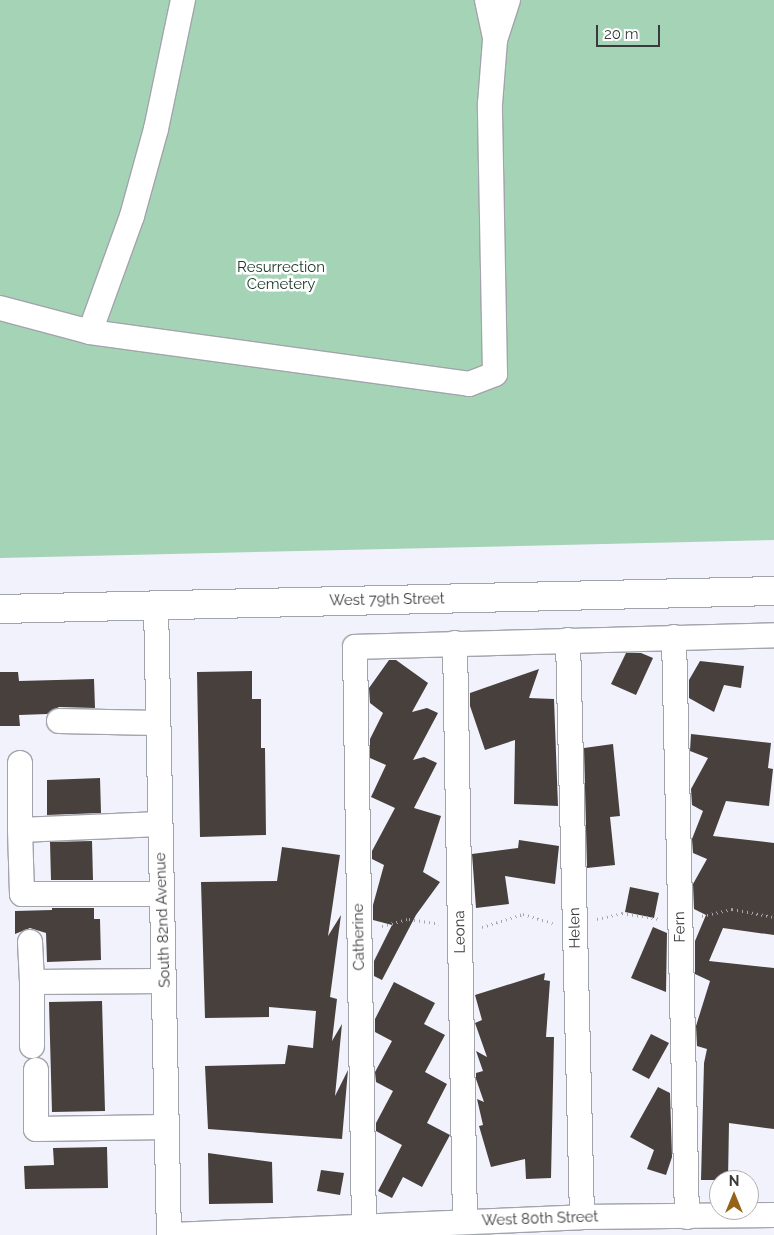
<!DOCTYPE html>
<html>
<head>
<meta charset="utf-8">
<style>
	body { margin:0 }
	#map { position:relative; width:774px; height:1235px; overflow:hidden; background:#f1f2fb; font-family:Raleway,sans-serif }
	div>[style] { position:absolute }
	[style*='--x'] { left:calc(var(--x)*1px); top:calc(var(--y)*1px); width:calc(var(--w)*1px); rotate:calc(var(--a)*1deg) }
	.green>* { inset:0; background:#a4d3b5 }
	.building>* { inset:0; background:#47403d }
	.path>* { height:3px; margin-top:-1.5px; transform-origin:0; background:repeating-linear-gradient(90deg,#a5a5ac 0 1px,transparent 0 5px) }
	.roads { filter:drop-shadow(1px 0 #a2a4ab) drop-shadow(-1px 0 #a2a4ab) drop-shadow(0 1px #a2a4ab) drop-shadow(0 -1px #a2a4ab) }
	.minor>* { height:24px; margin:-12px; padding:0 12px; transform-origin:12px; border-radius:12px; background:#fff }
	.major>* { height:28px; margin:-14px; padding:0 14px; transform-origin:14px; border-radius:14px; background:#fff }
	span { translate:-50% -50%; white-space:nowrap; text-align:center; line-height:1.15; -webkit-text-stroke:5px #fff; paint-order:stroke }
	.park-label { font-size:15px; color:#173825 }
	.street-label { font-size:15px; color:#3a3a3d }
	.north { position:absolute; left:709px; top:1170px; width:50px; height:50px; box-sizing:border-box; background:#fff; border:1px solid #b0b0b1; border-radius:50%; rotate:0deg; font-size:14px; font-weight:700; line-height:20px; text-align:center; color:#3a3a3d }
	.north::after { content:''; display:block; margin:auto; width:18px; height:22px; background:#966217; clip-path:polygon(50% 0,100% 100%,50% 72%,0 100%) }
	.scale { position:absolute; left:596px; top:25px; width:64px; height:22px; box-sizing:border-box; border:2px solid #3a3a3d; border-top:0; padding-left:6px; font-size:15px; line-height:18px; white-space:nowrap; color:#3a3a3d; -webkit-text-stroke:4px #fff; paint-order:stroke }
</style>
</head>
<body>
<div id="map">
	<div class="green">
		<i style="clip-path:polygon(0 0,774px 0,774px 540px,0 558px)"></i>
	</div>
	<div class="building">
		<i style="clip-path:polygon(626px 653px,641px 653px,653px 658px,636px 695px,611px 684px)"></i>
		<i style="clip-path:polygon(389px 660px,396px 660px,428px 683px,412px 712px,427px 708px,438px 713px,413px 760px,424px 757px,437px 763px,414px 808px,441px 816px,423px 872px,440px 882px,416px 915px,382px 980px,374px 976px,374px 961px,392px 925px,373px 920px,373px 905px,384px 865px,372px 859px,372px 851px,395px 808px,371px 797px,386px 765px,370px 758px,370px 739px,383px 713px,370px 703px,369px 688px)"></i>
		<i style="clip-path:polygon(700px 661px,744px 666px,741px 688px,724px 685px,714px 712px,689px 698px,689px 680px)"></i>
		<i style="clip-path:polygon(539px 669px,529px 698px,554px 699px,558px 806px,514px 804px,515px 740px,485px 750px,470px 706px,470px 693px)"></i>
		<i style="clip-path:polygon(252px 671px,252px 699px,261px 699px,261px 748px,265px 748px,266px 835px,200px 837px,197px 672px)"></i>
		<i style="clip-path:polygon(0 672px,18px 672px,19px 681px,94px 679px,95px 708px,59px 707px,47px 714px,19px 715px,20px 726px,0 726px)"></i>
		<i style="clip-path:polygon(691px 734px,771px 743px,768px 768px,773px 769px,769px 806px,726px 801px,713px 836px,774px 843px,774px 935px,723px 928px,709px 961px,774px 968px,774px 1129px,729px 1123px,728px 1180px,701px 1180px,704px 1063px,707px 1049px,697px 1046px,696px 1026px,710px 981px,695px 974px,695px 941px,706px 915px,694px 909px,693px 884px,707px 859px,693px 853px,692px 839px,703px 811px,692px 805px,691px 789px,708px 758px,690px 751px)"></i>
		<i style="clip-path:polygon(613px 744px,620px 816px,610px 817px,615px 865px,587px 868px,584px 748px)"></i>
		<i style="clip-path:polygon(100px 778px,101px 813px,47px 815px,47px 780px)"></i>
		<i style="clip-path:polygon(519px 840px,559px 846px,555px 884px,505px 876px,509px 904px,476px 908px,472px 854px,518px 848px)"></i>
		<i style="clip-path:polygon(92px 841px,93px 880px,51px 880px,50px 842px)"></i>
		<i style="clip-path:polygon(282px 847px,340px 855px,328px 936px,341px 915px,330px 997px,337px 999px,332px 1041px,342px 1024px,335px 1096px,348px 1070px,342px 1139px,208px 1129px,205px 1066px,285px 1064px,288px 1045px,313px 1048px,316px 1011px,269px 1007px,269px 1017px,205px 1018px,201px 882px,277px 881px)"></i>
		<i style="clip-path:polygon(630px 887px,659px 893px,654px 918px,625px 912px)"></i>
		<i style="clip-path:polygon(52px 908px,94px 908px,94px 919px,100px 919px,101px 960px,47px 962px,46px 933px,30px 928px,15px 934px,15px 911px,52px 910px)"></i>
		<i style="clip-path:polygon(653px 927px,667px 933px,666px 992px,631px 978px)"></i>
		<i style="clip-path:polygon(545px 973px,544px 980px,550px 981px,546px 1037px,554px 1037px,551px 1178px,526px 1179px,525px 1159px,491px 1167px,479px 1126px,483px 1125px,477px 1099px,484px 1102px,476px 1079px,476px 1073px,483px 1071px,476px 1051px,487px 1057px,475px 1023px,482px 1020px,475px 995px)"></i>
		<i style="clip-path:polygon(394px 982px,435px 1003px,424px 1024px,445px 1035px,425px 1072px,447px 1084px,427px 1123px,450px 1135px,422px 1187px,403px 1177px,392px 1198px,378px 1191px,402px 1145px,376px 1131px,376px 1123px,393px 1091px,376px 1082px,375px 1072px,392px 1041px,375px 1032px,375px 1019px)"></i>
		<i style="clip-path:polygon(102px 1001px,105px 1111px,52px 1112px,49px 1002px)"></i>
		<i style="clip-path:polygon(651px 1034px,669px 1043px,649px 1079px,632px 1070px)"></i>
		<i style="clip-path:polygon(658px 1087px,670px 1093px,672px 1157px,666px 1175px,647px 1169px,654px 1150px,630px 1137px)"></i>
		<i style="clip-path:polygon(107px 1147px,108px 1188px,25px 1189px,24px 1166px,54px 1165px,53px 1148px)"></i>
		<i style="clip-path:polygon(208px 1153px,272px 1162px,273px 1203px,209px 1204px)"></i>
		<i style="clip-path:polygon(321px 1170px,344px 1173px,340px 1195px,317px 1191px)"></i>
	</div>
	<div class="path">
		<i style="--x:702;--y:916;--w:31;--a:-13"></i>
		<i style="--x:732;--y:909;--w:43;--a:10.8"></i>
		<i style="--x:597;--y:919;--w:26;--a:-13"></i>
		<i style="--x:622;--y:913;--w:38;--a:9"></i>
		<i style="--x:382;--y:926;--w:28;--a:-15"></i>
		<i style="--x:409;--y:919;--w:30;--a:9"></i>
		<i style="--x:482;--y:927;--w:43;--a:-17.6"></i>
		<i style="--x:523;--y:914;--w:31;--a:17"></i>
	</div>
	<div class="roads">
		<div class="minor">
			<i style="--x:487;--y:0;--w:39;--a:78"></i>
			<i style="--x:0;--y:308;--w:93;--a:14.9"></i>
			<i style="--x:90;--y:332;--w:123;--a:-70.1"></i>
			<i style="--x:132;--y:216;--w:90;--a:-74.6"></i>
			<i style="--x:156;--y:129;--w:132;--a:-78.2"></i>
			<i style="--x:90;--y:332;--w:383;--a:7.8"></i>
			<i style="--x:469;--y:384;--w:28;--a:-21"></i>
			<i style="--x:495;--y:374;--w:270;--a:-91.1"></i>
			<i style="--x:490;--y:104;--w:64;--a:-85.5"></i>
			<i style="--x:495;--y:40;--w:42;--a:-72"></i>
			<i style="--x:156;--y:605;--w:630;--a:88.82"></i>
			<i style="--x:674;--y:637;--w:580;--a:88.72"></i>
			<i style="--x:568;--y:640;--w:577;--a:88.61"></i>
			<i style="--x:455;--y:643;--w:579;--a:89.01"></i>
			<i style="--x:59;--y:721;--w:98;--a:1.2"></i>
			<i style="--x:20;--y:763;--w:67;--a:90"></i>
			<i style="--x:20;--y:830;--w:140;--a:-2.5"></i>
			<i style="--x:20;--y:830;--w:64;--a:88.2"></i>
			<i style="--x:22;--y:894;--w:140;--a:0"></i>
			<i style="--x:30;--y:942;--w:40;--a:87.1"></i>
			<i style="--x:32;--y:982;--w:132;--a:-0.4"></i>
			<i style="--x:32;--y:982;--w:64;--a:90"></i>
			<i style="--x:36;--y:1070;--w:59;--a:90"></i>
			<i style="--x:36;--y:1129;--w:131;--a:-0.9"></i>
			<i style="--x:364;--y:1227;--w:580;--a:-90.89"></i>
			<i style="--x:355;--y:647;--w:419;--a:-1.6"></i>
			<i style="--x:173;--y:1235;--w:409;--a:-2.5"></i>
			<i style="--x:582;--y:1217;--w:192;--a:-0.6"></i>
		</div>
		<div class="major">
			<i style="--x:0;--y:609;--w:774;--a:-1.33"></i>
		</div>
	</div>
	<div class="park-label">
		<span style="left:281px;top:276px">Resurrection<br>Cemetery</span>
	</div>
	<div class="street-label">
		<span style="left:387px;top:600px;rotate:-1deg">West 79th Street</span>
		<span style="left:163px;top:920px;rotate:-92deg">South 82nd Avenue</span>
		<span style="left:680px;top:927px;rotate:-91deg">Fern</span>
		<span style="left:575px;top:928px;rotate:-91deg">Helen</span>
		<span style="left:460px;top:932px;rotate:-91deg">Leona</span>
		<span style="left:359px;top:937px;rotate:-91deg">Catherine</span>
		<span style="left:540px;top:1219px;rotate:-2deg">West 80th Street</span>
	</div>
	<div class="north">N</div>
	<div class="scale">20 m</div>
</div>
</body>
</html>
